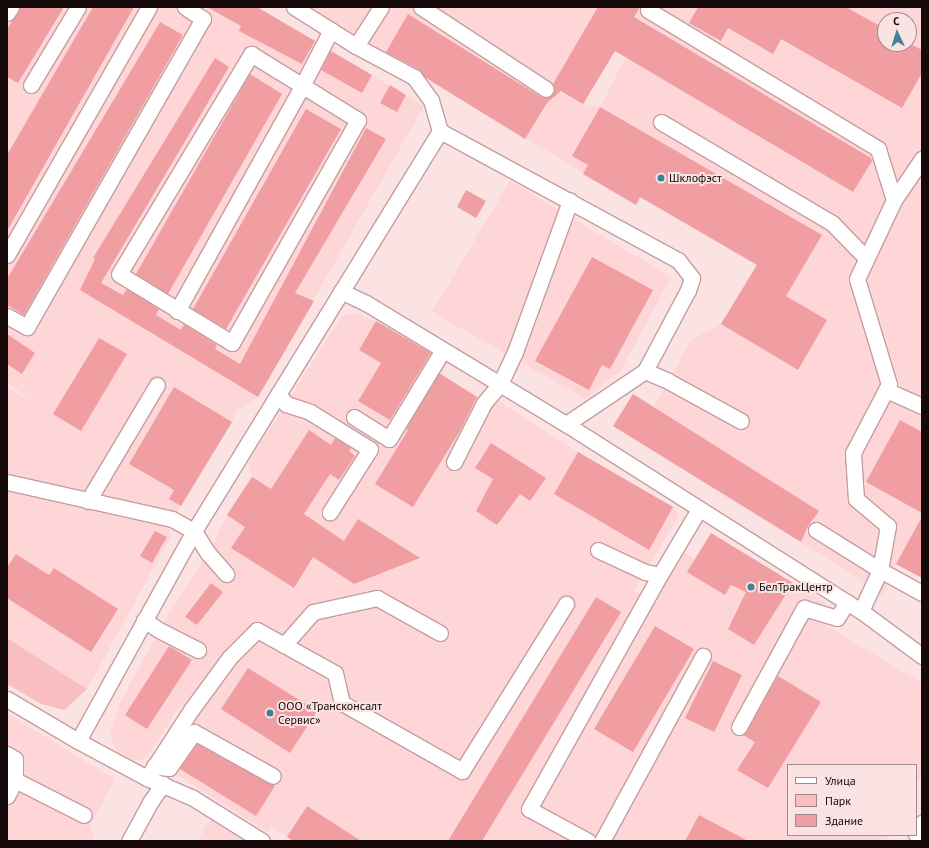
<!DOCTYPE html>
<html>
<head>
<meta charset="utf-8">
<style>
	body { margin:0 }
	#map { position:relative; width:929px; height:848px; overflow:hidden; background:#fbe2e3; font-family:"PT Sans",sans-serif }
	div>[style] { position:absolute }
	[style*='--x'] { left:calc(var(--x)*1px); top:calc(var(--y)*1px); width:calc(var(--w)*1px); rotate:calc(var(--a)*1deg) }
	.built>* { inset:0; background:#fed6d7 }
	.green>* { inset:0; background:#f9bec0 }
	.building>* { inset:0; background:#f09ea2 }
	.roads { filter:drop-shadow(1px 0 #c49e9f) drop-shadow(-1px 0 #c49e9f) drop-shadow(0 1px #c49e9f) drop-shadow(0 -1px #c49e9f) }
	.minor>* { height:15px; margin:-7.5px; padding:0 7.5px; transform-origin:7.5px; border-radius:7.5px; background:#fff }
	.dots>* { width:11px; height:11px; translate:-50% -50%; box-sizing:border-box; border:2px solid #fbe2e3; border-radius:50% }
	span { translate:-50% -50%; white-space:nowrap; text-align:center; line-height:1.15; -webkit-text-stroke:4px #fbe2e3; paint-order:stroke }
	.poi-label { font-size:12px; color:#150909 }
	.left { translate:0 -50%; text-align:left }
	.frame { position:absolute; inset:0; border:8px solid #150909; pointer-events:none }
	.legend { position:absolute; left:787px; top:764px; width:130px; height:72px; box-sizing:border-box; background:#fbe2e3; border:1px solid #9f8b8c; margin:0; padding:5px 7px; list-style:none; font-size:12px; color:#150909 }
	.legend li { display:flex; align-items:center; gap:8px; height:20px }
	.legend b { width:20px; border:1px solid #9f8b8c }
	.north { position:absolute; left:877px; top:12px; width:40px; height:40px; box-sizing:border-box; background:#fbe2e3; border:1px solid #9f8b8c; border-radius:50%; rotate:356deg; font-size:11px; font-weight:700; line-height:16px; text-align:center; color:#150909 }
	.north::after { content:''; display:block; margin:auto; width:14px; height:18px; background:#418095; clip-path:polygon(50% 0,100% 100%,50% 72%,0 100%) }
</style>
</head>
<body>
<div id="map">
	<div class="built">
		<i style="clip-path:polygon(7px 7px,257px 7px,424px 106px,258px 397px,237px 410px,232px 422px,181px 506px,172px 519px,168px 527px,171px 536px,87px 689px,7px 638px,7px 387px,34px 403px,7px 382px)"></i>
		<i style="clip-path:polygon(evenodd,310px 7px,922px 7px,922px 578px,896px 564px,883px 596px,865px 582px,613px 426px,654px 407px,691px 340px,721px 324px,757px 264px,640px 197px,636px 205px,310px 7px,885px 20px,909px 20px,909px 44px,885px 44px,885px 20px,310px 7px,633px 21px,645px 25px,626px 57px,600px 107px,583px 104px,633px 21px)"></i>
		<i style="clip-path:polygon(510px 181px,671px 277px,621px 370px,586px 399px,432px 312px)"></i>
		<i style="clip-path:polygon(354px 313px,376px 321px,434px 355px,447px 364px,442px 375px,480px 398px,484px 403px,492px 408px,497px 400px,578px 452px,673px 507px,679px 515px,634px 591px,654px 603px,685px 553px,695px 559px,711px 533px,825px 603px,820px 622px,922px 683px,922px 773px,916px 784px,916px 765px,788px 765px,788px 835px,889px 835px,885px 841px,293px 841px,271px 826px,267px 832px,171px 771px,169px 751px,198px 714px,181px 704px,150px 753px,144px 759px,133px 760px,116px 751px,110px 732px,119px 705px,164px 622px,208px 553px,227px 515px,252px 477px,248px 463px,342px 316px)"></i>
		<i style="clip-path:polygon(7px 713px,115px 780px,90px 825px,94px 841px,7px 841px)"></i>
		<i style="clip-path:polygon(211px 819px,250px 841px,197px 841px)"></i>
	</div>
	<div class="green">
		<i style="clip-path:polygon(7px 638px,87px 689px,64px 710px,41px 704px,7px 684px)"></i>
	</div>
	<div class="building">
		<i style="clip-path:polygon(21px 7px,64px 7px,18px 83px,7px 77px,7px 29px)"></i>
		<i style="clip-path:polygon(93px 7px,134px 7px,7px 231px,7px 155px)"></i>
		<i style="clip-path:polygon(207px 7px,257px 7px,315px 41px,302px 64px,239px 31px,241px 26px)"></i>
		<i style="clip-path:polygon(598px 7px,640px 7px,634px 17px,871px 158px,872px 161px,853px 192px,615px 51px,583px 104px,561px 91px,547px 103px,525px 139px,426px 78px,418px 69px,386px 52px,408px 14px,541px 97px,550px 97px,555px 90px,553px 84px)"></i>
		<i style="clip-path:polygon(698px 7px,846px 7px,885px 29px,885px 44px,911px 44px,922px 50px,922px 73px,902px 108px,781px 39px,773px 54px,728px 28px,721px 41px,689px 23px)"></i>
		<i style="clip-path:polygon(160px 22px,183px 35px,24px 315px,7px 305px,7px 279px)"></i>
		<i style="clip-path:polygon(331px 51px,372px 75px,362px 93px,321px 70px)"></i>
		<i style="clip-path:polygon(215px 58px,229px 67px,101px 283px,123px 295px,127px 289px,159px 309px,156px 315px,181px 330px,184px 324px,217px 345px,215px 349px,240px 364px,366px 128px,386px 139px,295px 293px,314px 301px,258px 397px,80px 290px,95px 259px,93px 258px)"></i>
		<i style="clip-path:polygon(250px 74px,282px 94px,168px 294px,136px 274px)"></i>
		<i style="clip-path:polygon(390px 85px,406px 95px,397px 112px,380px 103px)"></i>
		<i style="clip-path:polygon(600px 107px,822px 235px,786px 296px,827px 320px,798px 370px,721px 324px,757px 265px,640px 197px,636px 205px,583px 174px,588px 165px,572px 156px)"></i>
		<i style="clip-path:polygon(306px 109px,341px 129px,226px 329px,193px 309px)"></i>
		<i style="clip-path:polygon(466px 190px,486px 201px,476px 218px,457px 207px)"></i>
		<i style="clip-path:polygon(592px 257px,653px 290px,610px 369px,602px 365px,589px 390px,535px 361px)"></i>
		<i style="clip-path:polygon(376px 321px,431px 353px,390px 420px,358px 401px,381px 363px,359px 350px)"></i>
		<i style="clip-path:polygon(7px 334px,35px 353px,22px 374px,7px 364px)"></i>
		<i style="clip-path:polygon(99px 338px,127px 354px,81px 431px,53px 414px)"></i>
		<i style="clip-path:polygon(439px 373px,477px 397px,460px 431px,413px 507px,375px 484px,408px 430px,406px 429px)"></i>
		<i style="clip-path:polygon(174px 387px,232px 422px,181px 506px,169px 499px,174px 490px,129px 464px)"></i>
		<i style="clip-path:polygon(633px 394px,819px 511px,808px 526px,801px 542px,613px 426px)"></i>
		<i style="clip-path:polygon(900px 420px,922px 432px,922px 513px,866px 482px)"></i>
		<i style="clip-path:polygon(309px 430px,331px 445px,335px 438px,351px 448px,349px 451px,355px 456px,339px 480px,330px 474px,304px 514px,344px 541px,358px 519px,420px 558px,354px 584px,313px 557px,294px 588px,231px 548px,245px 527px,227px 515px,252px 477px,271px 489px)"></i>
		<i style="clip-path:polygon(491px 443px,546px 478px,530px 501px,520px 494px,497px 525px,476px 511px,493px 479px,475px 468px)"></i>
		<i style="clip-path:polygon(578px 452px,673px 507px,649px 550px,554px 494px)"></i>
		<i style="clip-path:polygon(922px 517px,922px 578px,896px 564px)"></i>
		<i style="clip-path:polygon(155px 531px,167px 537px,152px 563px,140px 556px)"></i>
		<i style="clip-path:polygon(711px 533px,793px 583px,754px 645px,728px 629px,746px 592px,731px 585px,725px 595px,687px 572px)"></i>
		<i style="clip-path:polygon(16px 554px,49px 575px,54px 568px,118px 609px,91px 652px,7px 598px,7px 567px)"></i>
		<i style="clip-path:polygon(211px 583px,223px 592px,197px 625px,185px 617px)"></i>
		<i style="clip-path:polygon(596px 597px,621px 612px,482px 841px,448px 841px)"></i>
		<i style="clip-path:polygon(655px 626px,694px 649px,633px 752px,594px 729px)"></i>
		<i style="clip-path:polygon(169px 646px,192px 660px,147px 729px,125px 715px)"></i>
		<i style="clip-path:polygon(713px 661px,742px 675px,714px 732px,685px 718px)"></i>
		<i style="clip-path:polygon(248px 668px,317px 711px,290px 753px,221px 709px)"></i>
		<i style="clip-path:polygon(778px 676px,821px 702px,768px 788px,737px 770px,755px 742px,743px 735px)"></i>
		<i style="clip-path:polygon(197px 744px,275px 786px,256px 816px,180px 769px)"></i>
		<i style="clip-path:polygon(307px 806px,361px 841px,293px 841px,287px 837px)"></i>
		<i style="clip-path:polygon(699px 815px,748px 841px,685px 841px)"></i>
	</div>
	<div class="roads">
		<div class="minor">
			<i style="--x:294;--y:7;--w:73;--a:32.2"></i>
			<i style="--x:356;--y:46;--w:66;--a:28.1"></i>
			<i style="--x:414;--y:77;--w:29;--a:54"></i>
			<i style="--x:431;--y:100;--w:32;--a:74"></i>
			<i style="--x:421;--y:7;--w:149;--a:33.3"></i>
			<i style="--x:648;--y:10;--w:269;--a:31.1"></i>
			<i style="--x:878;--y:149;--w:53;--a:72.6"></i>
			<i style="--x:894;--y:200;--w:87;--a:115.1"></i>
			<i style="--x:857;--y:279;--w:110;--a:73.1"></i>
			<i style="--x:889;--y:384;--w:78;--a:117.6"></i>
			<i style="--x:853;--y:453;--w:46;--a:86.3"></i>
			<i style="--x:856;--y:499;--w:42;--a:40.2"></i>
			<i style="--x:888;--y:526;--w:45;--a:100.3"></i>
			<i style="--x:880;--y:570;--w:45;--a:114.9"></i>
			<i style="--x:7;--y:13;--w:7;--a:-56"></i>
			<i style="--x:356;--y:46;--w:46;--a:-57.3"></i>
			<i style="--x:251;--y:54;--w:126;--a:31.7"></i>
			<i style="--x:358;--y:120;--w:256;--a:119.5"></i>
			<i style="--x:232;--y:343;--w:132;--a:-148.6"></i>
			<i style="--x:119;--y:274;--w:257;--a:-59"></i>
			<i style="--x:31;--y:85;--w:91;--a:-58.9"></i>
			<i style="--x:661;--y:122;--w:199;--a:30.6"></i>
			<i style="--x:832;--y:223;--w:49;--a:45.8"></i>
			<i style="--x:894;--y:200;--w:50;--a:-55.7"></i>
			<i style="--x:7;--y:255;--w:286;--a:-60.2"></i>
			<i style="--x:341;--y:291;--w:28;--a:26"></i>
			<i style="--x:366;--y:303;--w:234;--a:31.2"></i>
			<i style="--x:566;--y:424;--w:349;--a:32.4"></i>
			<i style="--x:861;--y:611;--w:76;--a:36.4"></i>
			<i style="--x:177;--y:311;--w:257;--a:-60.9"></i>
			<i style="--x:302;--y:86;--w:63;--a:-62.6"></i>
			<i style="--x:7;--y:316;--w:23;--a:29"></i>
			<i style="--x:27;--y:327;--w:355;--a:-60.3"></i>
			<i style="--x:203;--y:19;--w:22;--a:-146"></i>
			<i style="--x:645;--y:371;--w:25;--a:23"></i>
			<i style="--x:668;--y:381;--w:83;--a:28.7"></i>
			<i style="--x:886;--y:390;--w:39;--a:24"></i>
			<i style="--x:278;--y:394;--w:13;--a:51"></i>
			<i style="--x:286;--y:404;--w:25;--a:18"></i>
			<i style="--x:310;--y:412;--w:70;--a:31.7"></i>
			<i style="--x:370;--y:449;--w:75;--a:122.4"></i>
			<i style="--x:354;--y:417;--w:41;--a:32.2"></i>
			<i style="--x:389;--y:439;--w:104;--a:-58.8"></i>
			<i style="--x:454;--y:462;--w:66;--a:-63"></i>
			<i style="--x:484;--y:403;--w:25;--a:-50"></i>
			<i style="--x:500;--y:384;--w:35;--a:-65"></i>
			<i style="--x:515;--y:352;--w:161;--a:-70"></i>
			<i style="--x:7;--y:482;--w:169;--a:12.6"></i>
			<i style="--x:172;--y:519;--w:25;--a:29"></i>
			<i style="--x:194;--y:531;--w:26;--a:58"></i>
			<i style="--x:208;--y:553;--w:28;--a:49"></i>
			<i style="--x:88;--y:501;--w:135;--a:-59.3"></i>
			<i style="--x:816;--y:530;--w:75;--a:32"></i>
			<i style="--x:880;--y:570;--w:48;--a:28.7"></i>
			<i style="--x:598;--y:550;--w:52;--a:25.1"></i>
			<i style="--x:645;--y:572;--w:15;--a:11"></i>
			<i style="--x:660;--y:575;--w:77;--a:-59.4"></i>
			<i style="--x:144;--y:620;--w:18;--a:34"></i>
			<i style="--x:159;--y:630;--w:44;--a:27.1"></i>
			<i style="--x:284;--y:645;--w:44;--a:-48.7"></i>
			<i style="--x:313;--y:612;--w:66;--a:-12.3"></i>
			<i style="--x:377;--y:598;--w:72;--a:29.1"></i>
			<i style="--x:7;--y:699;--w:82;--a:30.6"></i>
			<i style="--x:78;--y:741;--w:78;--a:28.2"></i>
			<i style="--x:147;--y:778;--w:50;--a:23.5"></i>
			<i style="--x:193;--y:798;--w:81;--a:31.9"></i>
			<i style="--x:739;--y:727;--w:136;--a:-61.4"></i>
			<i style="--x:804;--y:608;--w:34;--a:17"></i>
			<i style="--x:837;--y:618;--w:19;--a:-58"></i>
			<i style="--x:78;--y:741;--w:240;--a:-61.1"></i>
			<i style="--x:194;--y:531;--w:470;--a:-58.4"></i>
			<i style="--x:440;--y:131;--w:271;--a:28.5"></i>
			<i style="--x:678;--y:260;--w:23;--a:52"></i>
			<i style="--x:692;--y:278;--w:13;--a:108"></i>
			<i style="--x:688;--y:290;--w:92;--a:118"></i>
			<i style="--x:645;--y:371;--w:95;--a:146.1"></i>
			<i style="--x:7;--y:754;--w:9;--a:32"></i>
			<i style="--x:15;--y:759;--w:21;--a:90"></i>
			<i style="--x:15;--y:780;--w:77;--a:26.9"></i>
			<i style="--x:154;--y:766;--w:15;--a:8"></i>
			<i style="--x:169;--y:768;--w:44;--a:-55.2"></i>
			<i style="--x:194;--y:732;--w:90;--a:29.1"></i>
			<i style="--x:147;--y:778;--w:81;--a:-57.1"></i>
			<i style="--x:191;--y:710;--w:66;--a:-53.7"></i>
			<i style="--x:230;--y:657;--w:38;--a:-45"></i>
			<i style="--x:257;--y:630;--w:89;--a:28.9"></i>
			<i style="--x:335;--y:673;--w:31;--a:77"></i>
			<i style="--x:342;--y:703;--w:138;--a:29.5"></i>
			<i style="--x:462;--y:771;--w:197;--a:-58.1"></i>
			<i style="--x:7;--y:796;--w:18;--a:-63"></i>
			<i style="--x:916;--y:834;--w:13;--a:-61"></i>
			<i style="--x:129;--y:841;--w:46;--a:-61.2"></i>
			<i style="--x:151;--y:801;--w:21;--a:-55"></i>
			<i style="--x:588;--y:841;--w:67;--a:-151.5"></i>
			<i style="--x:529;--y:809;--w:268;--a:-60.8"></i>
			<i style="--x:602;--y:841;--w:211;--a:-61.4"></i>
		</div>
	</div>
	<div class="dots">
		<i style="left:661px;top:178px;background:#418095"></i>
		<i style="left:751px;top:587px;background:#418095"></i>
		<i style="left:270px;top:713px;background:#418095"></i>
	</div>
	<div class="poi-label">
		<span class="left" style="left:669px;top:178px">Шклофэст</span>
		<span class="left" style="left:759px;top:587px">БелТракЦентр</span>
		<span class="left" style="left:278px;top:713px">ООО «Трансконсалт<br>Сервис»</span>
	</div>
	<div class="frame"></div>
	<ul class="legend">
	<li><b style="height:5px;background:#fff"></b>Улица</li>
	<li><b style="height:11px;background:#f9bec0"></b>Парк</li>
	<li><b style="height:11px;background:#f09ea2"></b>Здание</li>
	</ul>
	<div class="north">С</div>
</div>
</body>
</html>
